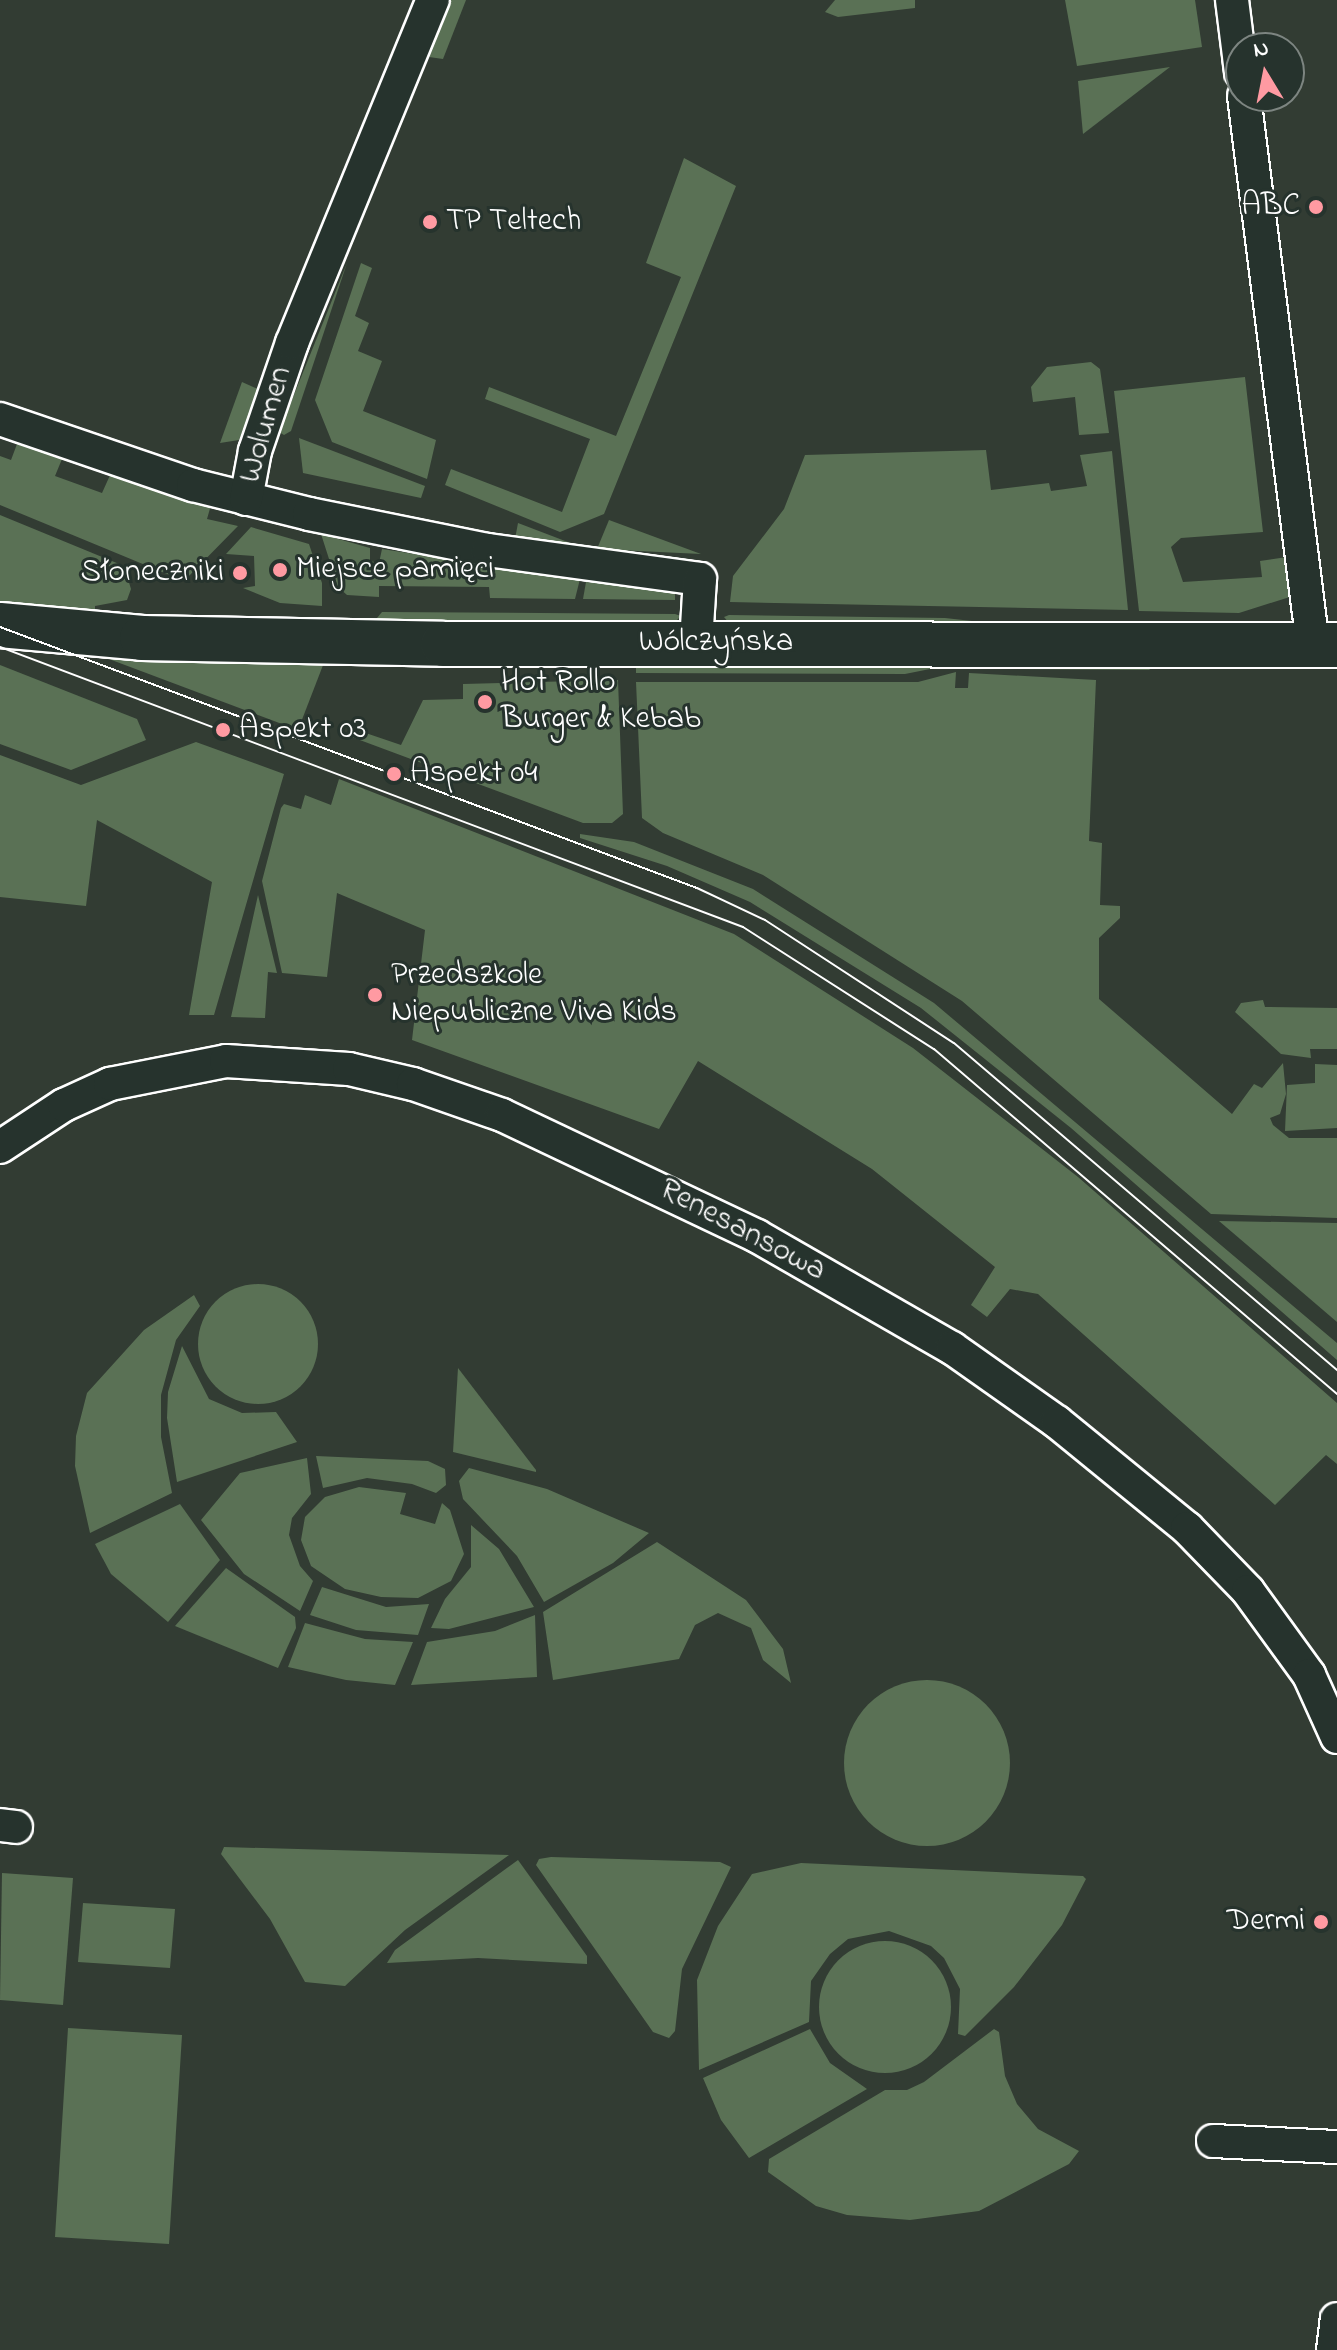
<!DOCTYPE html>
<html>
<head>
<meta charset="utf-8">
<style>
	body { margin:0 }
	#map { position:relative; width:1337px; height:2350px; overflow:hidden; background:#323c33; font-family:"Indie Flower",sans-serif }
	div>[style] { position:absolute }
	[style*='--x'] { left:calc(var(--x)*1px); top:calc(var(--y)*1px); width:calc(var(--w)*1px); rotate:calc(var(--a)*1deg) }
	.green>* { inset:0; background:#5a7155 }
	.round { border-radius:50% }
	.roads { filter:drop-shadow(2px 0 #fff) drop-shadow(-2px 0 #fff) drop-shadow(0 2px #fff) drop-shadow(0 -2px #fff) }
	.street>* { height:32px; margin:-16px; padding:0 16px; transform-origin:16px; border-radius:16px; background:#26332d }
	.secondary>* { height:44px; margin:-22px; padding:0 22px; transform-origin:22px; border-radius:22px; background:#26332d }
	.tram>* { height:2px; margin:-1px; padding:0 1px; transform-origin:1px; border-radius:1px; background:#fff }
	.dots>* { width:22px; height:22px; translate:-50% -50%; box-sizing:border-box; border:4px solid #26332d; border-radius:50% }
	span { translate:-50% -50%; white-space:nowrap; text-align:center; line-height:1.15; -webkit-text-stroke:6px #26332d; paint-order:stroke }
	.poi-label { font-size:32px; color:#fff }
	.right { translate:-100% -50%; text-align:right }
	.left { translate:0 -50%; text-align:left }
	.street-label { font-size:32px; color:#fff }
	.north { position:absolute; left:1225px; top:32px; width:80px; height:80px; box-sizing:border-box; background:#26332d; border:2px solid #7d8581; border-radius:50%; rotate:350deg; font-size:22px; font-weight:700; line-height:32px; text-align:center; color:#fff }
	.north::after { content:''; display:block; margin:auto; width:28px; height:36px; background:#ff9aa2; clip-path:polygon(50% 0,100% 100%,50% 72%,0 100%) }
</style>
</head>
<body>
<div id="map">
	<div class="green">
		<i style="clip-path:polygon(450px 0,466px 0,443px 59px,429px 57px)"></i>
		<i style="clip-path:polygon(835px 0,915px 0,915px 8px,838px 17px,825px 12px)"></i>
		<i style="clip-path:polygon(1065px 0,1195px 0,1202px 47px,1077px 66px)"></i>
		<i style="clip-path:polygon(1170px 67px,1083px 134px,1078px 81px)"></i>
		<i style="clip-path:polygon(684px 158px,736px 186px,604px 514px,560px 532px,445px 485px,451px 469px,562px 512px,590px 439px,485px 399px,489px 387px,616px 436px,681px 277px,646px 263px)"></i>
		<i style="clip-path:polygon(347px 263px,291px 431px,284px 435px,279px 432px)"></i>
		<i style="clip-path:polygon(361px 263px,372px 268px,355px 316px,369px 323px,358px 351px,382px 361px,363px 411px,436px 440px,427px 479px,332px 442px,315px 400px)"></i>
		<i style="clip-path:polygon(1091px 362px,1100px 369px,1109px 433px,1079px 435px,1075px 397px,1033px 402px,1031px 387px,1047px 367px)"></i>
		<i style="clip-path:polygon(1245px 377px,1263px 532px,1181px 538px,1171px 547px,1183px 582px,1262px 577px,1260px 561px,1287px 557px,1293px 596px,1239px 613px,1139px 611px,1114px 391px)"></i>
		<i style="clip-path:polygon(242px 382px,260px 390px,239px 440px,220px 443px)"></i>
		<i style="clip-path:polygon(299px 438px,425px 486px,421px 498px,303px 473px)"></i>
		<i style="clip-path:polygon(17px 444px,62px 459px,55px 476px,102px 493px,111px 473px,211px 505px,207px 519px,238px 526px,187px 578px,167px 574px,0 505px,0 456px,11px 460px)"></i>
		<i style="clip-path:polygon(986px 450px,991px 490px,1049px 483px,1051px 491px,1087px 486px,1080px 455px,1112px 451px,1128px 610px,730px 602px,733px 576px,784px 509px,805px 455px)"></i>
		<i style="clip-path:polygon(0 515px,124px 566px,131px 589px,127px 600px,95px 606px,95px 617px,0 610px)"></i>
		<i style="clip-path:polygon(609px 520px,701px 554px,597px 549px)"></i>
		<i style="clip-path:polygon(518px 523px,573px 544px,572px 546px,515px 539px)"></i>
		<i style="clip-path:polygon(251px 527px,309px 544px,322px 583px,322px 606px,280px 603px,243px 588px,255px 586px,254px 556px,226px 554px)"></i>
		<i style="clip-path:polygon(321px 534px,370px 548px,370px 561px,379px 563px,382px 549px,580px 579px,575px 599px,490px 598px,489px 587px,379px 586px,379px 597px,347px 595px,338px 587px)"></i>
		<i style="clip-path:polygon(586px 582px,675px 591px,675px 600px,583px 599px)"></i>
		<i style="clip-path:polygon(382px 612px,675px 614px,681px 616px,672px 625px,372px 624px)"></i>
		<i style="clip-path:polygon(729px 615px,945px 618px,990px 623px,729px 623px,724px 617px)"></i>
		<i style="clip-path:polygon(93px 653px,325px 660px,298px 730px)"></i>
		<i style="clip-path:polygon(636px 659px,945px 666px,905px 674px,636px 673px)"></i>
		<i style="clip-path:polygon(982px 662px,1147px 665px,1150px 670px,1002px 669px,982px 667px)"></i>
		<i style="clip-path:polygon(0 665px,137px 719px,146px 740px,71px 770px,0 744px)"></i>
		<i style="clip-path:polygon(956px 672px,955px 688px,968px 688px,969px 673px,1096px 680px,1089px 841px,1102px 843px,1100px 905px,1120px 906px,1120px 918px,1099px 938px,1099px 999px,1232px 1114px,1254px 1084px,1262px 1088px,1283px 1063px,1286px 1094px,1280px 1114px,1270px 1118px,1273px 1125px,1289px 1138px,1337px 1138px,1337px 1218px,1211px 1214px,962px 1001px,763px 875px,663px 833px,642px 818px,636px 682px,918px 682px)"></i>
		<i style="clip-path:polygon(618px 680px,623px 814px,612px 823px,583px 823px,349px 736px,351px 728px,401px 745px,423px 700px,463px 699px,463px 684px)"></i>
		<i style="clip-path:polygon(196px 742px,284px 774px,214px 1015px,189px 1015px,212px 882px,97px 820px,86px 906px,0 897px,0 755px,81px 785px)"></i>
		<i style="clip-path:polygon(339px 779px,734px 934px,913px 1048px,1078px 1177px,1337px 1403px,1337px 1464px,1326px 1455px,1275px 1505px,1038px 1294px,1010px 1289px,987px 1317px,971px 1305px,995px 1267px,872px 1169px,698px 1061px,659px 1129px,412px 1040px,425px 930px,337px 893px,327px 977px,282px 973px,262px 881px,281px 808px,284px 804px,301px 809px,305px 795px,331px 805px)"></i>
		<i style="clip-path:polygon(580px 834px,634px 842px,753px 889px,934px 1003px,1337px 1343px,1337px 1360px,1071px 1128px,921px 1008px,750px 902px,667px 866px,580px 838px)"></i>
		<i style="clip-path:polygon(258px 895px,277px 973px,268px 972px,265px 1018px,231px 1017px)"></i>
		<i style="clip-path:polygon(1263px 1000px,1265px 1007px,1337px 1008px,1337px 1049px,1310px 1049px,1311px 1058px,1281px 1054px,1235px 1012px,1241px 1003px)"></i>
		<i style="clip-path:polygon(1315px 1064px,1337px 1065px,1337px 1128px,1285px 1131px,1287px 1085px,1315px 1083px)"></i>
		<i style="clip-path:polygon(1219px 1221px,1337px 1223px,1337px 1322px)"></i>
		<i class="round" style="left:198px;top:1284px;width:120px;height:120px"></i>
		<i style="clip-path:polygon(194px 1295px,200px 1306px,176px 1340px,161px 1395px,161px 1437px,172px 1493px,90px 1533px,75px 1466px,76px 1436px,87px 1393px,144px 1330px)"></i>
		<i style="clip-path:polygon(182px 1346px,209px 1399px,242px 1413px,276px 1412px,297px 1442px,177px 1482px,167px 1418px,168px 1392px)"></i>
		<i style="clip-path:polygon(458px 1368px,536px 1470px,536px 1472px,453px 1452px)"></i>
		<i style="clip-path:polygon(316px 1456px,428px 1461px,445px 1469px,446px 1485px,436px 1493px,412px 1484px,367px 1478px,323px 1488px)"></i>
		<i style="clip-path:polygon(307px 1458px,311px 1494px,292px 1518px,289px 1535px,300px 1566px,313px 1581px,300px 1611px,244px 1574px,201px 1520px,240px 1473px)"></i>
		<i style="clip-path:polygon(469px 1468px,547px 1489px,649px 1533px,613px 1563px,544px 1602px,517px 1556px,463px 1499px,459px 1481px)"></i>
		<i style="clip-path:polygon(359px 1487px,406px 1493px,400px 1514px,435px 1524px,442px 1503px,450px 1510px,464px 1554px,451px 1581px,418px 1598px,381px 1597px,345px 1589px,311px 1566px,301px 1540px,305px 1517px,325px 1497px)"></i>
		<i style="clip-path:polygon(180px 1504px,220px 1560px,168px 1622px,111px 1574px,95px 1544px)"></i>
		<i style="clip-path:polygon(471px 1525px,499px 1549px,534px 1607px,449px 1629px,431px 1628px,445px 1599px,471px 1567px)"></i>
		<i style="clip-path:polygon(657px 1542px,746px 1600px,783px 1649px,791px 1683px,763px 1660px,751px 1628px,718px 1613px,695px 1625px,679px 1659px,553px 1680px,543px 1612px)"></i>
		<i style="clip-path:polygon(226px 1568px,295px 1617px,296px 1628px,278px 1668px,175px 1626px)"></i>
		<i style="clip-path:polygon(322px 1587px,386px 1607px,429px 1604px,418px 1635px,356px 1630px,310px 1615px)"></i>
		<i style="clip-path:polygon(535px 1615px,537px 1677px,411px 1685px,427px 1642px,495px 1631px)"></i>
		<i style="clip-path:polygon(305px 1623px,365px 1639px,413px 1642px,395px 1685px,346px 1680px,288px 1667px)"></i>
		<i class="round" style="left:844px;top:1680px;width:166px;height:166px"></i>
		<i style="clip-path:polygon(224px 1847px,509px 1855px,405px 1930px,345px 1986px,305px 1982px,270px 1919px,221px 1854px)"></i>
		<i style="clip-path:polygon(551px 1857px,720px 1862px,731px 1867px,682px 1969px,675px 2031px,669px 2038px,653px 2032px,536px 1865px,539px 1859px)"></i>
		<i style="clip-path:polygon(518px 1860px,587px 1956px,587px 1964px,478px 1958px,387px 1963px,395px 1950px)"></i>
		<i style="clip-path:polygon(801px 1863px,1083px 1876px,1086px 1879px,1062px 1925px,1014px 1987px,965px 2036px,958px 2034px,960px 1989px,944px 1958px,931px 1946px,889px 1931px,848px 1939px,830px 1954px,811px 1981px,809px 2022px,699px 2070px,697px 1980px,718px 1926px,752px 1874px)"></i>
		<i style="clip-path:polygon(2px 1873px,73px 1878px,63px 2005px,0 2000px)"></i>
		<i style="clip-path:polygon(83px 1903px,175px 1909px,170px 1968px,78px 1962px)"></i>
		<i class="round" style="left:819px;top:1941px;width:132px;height:132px"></i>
		<i style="clip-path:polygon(68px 2028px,182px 2035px,169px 2244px,55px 2237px)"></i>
		<i style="clip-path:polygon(810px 2029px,830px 2063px,867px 2089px,749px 2158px,721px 2120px,703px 2078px)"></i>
		<i style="clip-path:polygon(994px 2029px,999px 2032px,1005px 2076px,1017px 2104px,1038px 2129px,1079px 2151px,1069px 2164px,979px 2211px,910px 2220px,847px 2215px,816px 2206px,768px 2172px,769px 2159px,885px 2090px,907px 2090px,924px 2082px)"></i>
	</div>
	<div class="roads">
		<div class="street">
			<i style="--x:1232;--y:0;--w:73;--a:82.9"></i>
			<i style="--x:1244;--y:96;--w:553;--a:82.84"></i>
			<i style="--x:0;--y:419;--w:204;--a:18.9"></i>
			<i style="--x:193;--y:485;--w:120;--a:14"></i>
			<i style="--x:309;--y:514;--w:183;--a:11.4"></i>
			<i style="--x:488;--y:550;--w:214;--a:7.8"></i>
			<i style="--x:700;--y:579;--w:63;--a:93.6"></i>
			<i style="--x:246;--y:499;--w:49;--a:-79.4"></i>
			<i style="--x:255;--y:451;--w:114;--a:-71.1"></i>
			<i style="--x:292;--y:343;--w:371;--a:-67.7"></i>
			<i style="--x:0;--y:1147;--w:77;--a:-33.3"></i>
			<i style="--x:64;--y:1105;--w:51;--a:-24.5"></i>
			<i style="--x:110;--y:1084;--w:118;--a:-11.2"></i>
			<i style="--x:226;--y:1061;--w:123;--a:3.7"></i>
			<i style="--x:349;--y:1069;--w:66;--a:13.2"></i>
			<i style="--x:413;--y:1084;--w:94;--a:19.2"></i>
			<i style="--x:502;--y:1115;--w:282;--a:25.4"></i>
			<i style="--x:757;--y:1236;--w:225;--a:29.9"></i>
			<i style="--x:952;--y:1348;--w:128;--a:35.2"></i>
			<i style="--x:1057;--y:1422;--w:168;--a:39.2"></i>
			<i style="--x:1187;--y:1528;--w:88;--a:45.9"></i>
			<i style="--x:1248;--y:1591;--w:104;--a:54"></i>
			<i style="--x:1309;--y:1675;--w:68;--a:65.7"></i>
			<i style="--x:0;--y:1825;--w:16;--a:7"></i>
			<i style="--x:1213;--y:2141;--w:124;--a:2.8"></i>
			<i style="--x:1333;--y:2350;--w:31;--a:-83"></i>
		</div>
		<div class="secondary">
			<i style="--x:0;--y:625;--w:143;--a:5.2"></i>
			<i style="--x:142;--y:638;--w:301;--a:1.1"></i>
			<i style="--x:443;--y:644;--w:894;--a:0.06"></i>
		</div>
	</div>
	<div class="tram">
		<i style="--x:0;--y:627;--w:744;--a:20.53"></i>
		<i style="--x:697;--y:888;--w:75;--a:25.2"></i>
		<i style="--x:765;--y:920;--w:225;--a:33.1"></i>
		<i style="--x:954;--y:1043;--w:504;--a:40.49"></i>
		<i style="--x:0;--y:647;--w:794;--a:20.65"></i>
		<i style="--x:743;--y:927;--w:227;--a:32.6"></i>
		<i style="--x:934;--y:1049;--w:531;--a:40.57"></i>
	</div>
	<div class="dots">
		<i style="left:1316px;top:207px;background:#ff9aa2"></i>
		<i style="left:430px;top:222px;background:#ff9aa2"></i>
		<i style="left:280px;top:570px;background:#ff9aa2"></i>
		<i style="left:240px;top:573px;background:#ff9aa2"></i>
		<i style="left:485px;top:702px;background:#ff9aa2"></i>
		<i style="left:223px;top:730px;background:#ff9aa2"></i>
		<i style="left:394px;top:774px;background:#ff9aa2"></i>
		<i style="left:375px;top:995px;background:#ff9aa2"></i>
		<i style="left:1321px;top:1922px;background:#ff9aa2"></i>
	</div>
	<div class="poi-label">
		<span class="right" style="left:1300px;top:207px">ABC</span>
		<span class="left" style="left:446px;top:222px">TP Teltech</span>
		<span class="left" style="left:296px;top:570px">Miejsce pamięci</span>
		<span class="right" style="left:224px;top:573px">Słoneczniki</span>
		<span class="left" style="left:501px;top:702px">Hot Rollo<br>Burger &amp; Kebab</span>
		<span class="left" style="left:239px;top:730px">Aspekt 03</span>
		<span class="left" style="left:410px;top:774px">Aspekt 04</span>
		<span class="left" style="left:391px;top:995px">Przedszkole<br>Niepubliczne Viva Kids</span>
		<span class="right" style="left:1305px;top:1922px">Dermi</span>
	</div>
	<div class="street-label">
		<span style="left:267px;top:425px;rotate:-74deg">Wolumen</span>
		<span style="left:716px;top:643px">Wólczyńska</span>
		<span style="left:742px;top:1231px;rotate:28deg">Renesansowa</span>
	</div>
	<div class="north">N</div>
</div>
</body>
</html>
